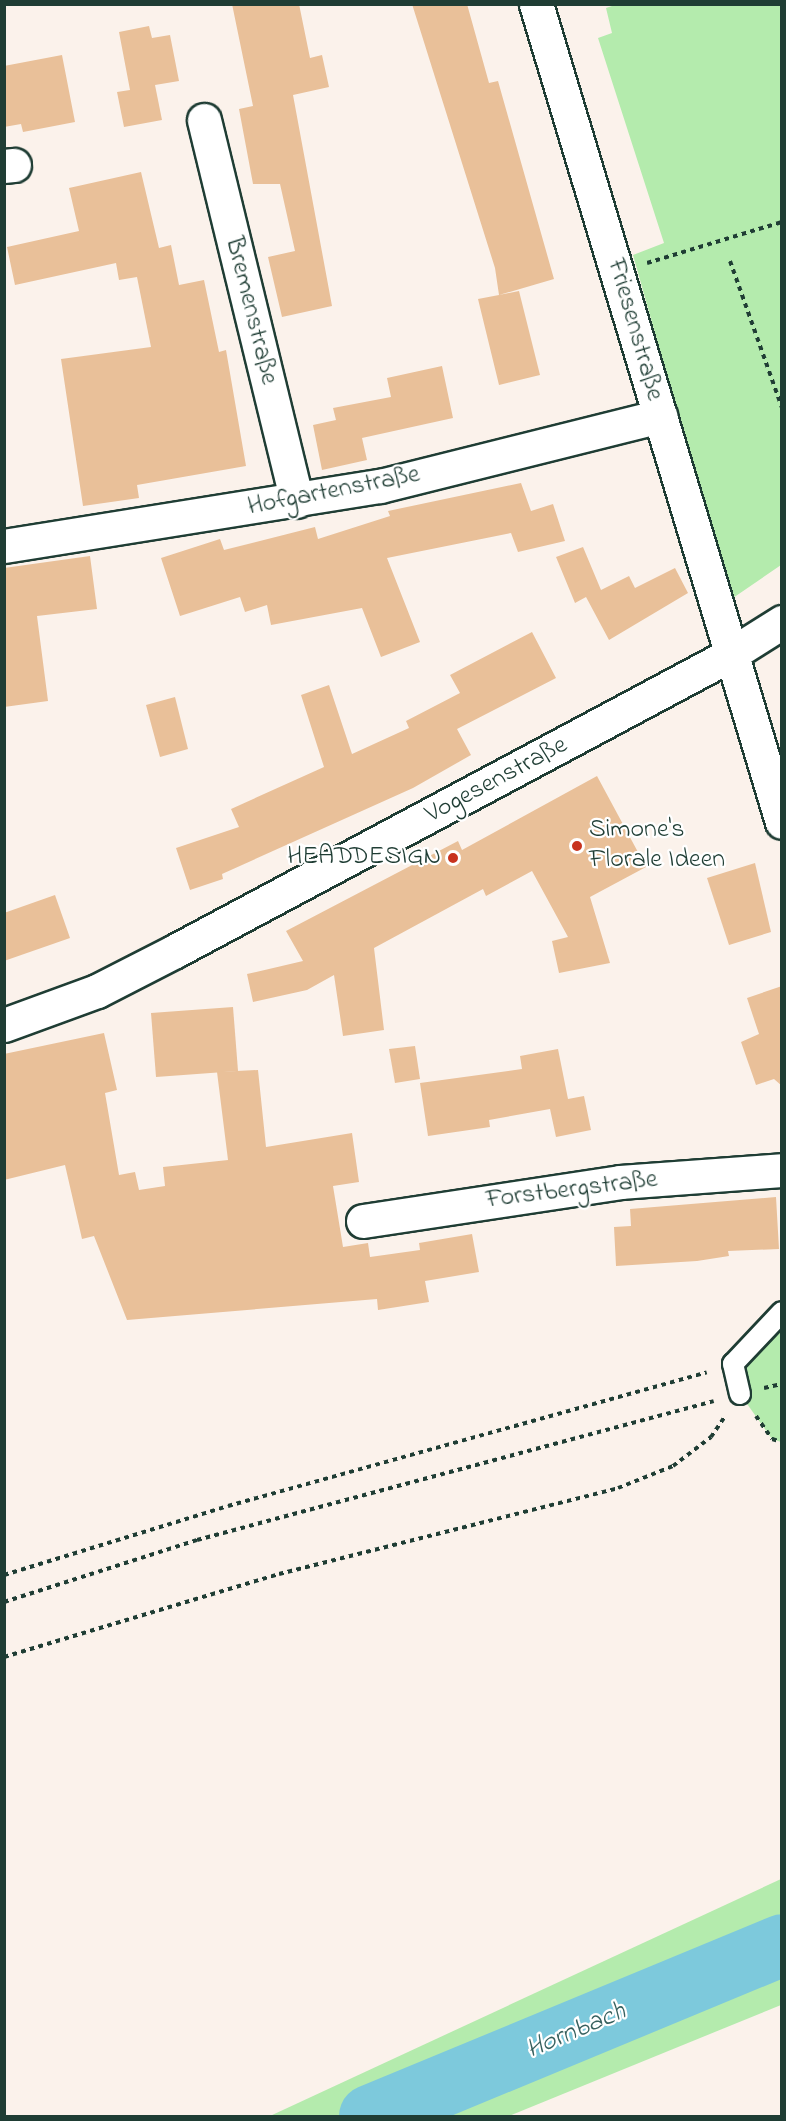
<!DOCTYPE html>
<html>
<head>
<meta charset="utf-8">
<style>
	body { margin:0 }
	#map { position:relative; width:786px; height:2121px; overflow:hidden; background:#fbf2eb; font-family:"Indie Flower",sans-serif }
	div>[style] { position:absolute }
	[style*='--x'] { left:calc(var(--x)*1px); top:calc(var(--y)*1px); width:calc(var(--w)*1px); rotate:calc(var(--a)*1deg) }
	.green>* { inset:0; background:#b4ebad }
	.river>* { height:62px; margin:-31px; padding:0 31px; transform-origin:31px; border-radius:31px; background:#7dc9dc }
	.building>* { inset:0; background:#e9c099 }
	.path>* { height:4px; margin-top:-2px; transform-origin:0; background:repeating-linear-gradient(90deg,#1f3d34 0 4.5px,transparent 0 9px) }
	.roads { filter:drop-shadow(2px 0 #1f3d34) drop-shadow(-2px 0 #1f3d34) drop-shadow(0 2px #1f3d34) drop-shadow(0 -2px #1f3d34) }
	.service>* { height:20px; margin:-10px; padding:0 10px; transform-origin:10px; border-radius:10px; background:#fff }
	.minor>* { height:33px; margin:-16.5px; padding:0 16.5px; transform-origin:16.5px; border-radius:16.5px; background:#fff }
	.primary>* { height:33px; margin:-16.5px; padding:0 16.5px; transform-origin:16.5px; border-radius:16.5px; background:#fff }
	.dots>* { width:16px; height:16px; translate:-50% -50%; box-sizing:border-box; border:3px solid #fff; border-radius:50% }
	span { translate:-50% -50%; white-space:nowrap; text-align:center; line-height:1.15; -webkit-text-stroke:4.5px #fff; paint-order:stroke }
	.street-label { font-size:26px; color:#1f3d34 }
	.poi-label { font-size:26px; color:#1f3d34 }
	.left { translate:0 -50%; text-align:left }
	.right { translate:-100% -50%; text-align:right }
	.water-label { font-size:27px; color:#36605e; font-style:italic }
	.frame { position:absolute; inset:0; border:6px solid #1f3d34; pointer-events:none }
</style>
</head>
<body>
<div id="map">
	<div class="green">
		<i style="clip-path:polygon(615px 5px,781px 5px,781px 565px,730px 600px,633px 255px,664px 243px,598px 38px,612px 33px,606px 8px)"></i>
		<i style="clip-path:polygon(781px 1312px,781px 1442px,772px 1439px,740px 1394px,733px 1364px)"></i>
		<i style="clip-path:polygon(781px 1879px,781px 2005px,509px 2116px,270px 2116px)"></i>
	</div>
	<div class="river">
		<i style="--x:370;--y:2116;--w:446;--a:-22.5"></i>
	</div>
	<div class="building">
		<i style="clip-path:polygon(232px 4px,299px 4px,310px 58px,322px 55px,329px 87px,293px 95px,332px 306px,282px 317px,268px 257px,295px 251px,280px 184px,253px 184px,239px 109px,253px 106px)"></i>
		<i style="clip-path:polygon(412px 4px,467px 4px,489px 83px,498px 81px,554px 279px,499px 295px,519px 291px,540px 375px,499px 385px,478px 299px,499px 295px,495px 268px)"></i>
		<i style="clip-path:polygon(149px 26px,152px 38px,170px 35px,179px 81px,155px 85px,162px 120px,124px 127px,117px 92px,130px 90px,119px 32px)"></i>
		<i style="clip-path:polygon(62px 55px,75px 122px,23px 132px,21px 124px,4px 127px,4px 66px)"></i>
		<i style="clip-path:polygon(141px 172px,159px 248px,171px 245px,179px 285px,204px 280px,219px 352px,226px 350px,246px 466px,137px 485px,139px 498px,83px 506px,61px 359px,151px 347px,137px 277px,119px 280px,116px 263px,15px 285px,7px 247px,79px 231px,69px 188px)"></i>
		<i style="clip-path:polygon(442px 366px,453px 418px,362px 438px,367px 460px,322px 470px,313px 425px,336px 420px,333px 408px,391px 397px,387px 378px)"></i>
		<i style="clip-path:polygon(521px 483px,531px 511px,553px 504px,565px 541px,518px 552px,511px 533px,387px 558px,420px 642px,381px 657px,362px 608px,271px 625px,267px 605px,245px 612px,240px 597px,180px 616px,161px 558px,220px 539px,224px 550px,315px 527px,318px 539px,390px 516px,388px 511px)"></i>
		<i style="clip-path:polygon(583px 547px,601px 590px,629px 576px,635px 588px,675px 568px,688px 593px,609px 640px,586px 597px,575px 603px,556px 557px)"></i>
		<i style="clip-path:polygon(90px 556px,97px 609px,37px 616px,48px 701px,4px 707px,4px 568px)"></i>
		<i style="clip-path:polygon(532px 632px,556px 678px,457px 729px,471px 755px,413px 788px,222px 874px,223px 879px,190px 890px,176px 848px,239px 827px,231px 809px,324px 767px,301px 695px,329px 685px,352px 754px,409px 728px,406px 721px,460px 693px,450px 675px)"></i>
		<i style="clip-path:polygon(175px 697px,188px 749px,160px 757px,146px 705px)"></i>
		<i style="clip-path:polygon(597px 776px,646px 867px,590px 897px,610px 963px,559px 973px,552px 941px,568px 937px,532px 871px,486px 896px,483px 889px,374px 948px,384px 1030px,343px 1036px,334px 975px,307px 990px,253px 1002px,247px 974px,303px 961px,286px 931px,458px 841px,462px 850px)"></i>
		<i style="clip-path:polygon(755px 863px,771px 932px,729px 945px,707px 878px)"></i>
		<i style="clip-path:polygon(55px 895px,70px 938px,4px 961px,4px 913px)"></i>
		<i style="clip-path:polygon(782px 986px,782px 1086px,774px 1079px,756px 1085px,741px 1042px,759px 1034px,747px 998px)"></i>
		<i style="clip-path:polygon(233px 1007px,238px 1071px,156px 1077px,151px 1013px)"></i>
		<i style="clip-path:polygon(104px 1033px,117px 1090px,105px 1093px,119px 1175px,135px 1172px,139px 1190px,165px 1186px,163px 1167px,228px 1160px,217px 1072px,258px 1070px,266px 1147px,352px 1133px,359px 1182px,333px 1186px,343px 1247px,368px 1243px,370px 1257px,420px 1250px,419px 1243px,472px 1234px,479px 1272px,425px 1281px,429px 1302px,378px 1310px,377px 1299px,127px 1320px,94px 1236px,82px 1239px,65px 1165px,4px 1180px,4px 1054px)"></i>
		<i style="clip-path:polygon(415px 1046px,420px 1079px,395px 1083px,389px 1049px)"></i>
		<i style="clip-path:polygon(558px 1049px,568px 1099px,584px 1096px,591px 1130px,556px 1137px,550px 1109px,489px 1120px,490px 1127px,428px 1136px,420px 1083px,522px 1069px,520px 1056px)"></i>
		<i style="clip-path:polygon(776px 1197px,779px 1249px,728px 1251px,729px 1256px,697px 1261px,616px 1266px,614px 1227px,631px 1226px,630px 1209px)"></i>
	</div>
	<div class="path">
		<i style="--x:730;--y:261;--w:156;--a:70.5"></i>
		<i style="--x:647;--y:263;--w:141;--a:-16.9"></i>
		<i style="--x:764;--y:1388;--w:18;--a:-13"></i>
		<i style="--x:756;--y:1416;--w:28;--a:55"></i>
		<i style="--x:772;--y:1439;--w:10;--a:17"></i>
		<i style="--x:4;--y:1575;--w:234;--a:-17.1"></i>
		<i style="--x:228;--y:1506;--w:497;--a:-15.6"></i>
		<i style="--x:4;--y:1602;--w:203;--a:-17.8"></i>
		<i style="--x:197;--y:1540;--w:535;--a:-15.05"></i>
		<i style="--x:4;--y:1657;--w:287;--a:-16.8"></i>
		<i style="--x:279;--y:1574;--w:350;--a:-14.2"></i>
		<i style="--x:618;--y:1488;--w:59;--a:-21.8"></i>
		<i style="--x:673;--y:1466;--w:48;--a:-37.3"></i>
		<i style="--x:711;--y:1437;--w:25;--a:-56"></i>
	</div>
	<div class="roads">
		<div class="service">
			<i style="--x:740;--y:1394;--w:31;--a:-103"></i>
			<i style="--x:733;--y:1364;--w:71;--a:-46.7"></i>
		</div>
		<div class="minor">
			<i style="--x:536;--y:4;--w:854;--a:73.26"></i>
			<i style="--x:204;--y:120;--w:392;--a:76.3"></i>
			<i style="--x:4;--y:166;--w:10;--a:-6"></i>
			<i style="--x:4;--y:546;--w:381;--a:-9.1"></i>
			<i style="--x:380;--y:486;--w:289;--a:-14"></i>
			<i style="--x:363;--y:1221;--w:260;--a:-8.6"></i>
			<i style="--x:620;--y:1182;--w:162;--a:-4.2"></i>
		</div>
		<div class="primary">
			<i style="--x:4;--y:1025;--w:99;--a:-20.1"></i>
			<i style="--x:97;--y:991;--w:88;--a:-27.1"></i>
			<i style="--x:175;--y:951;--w:627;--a:-28.08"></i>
			<i style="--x:728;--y:656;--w:64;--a:-32.2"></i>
		</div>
	</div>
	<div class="dots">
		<i style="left:577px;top:846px;background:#c8321e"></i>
		<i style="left:453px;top:858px;background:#c8321e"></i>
	</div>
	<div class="street-label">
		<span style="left:250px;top:311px;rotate:76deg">Bremenstraße</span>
		<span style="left:634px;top:330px;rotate:74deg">Friesenstraße</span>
		<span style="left:334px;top:492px;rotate:-11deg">Hofgartenstraße</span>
		<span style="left:497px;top:781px;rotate:-28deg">Vogesenstraße</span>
		<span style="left:572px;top:1191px;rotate:-7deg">Forstbergstraße</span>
	</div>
	<div class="poi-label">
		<span class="left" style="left:589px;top:846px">Simone's<br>Florale Ideen</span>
		<span class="right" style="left:441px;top:858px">HEADDESIGN</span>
	</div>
	<div class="water-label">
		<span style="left:576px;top:2031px;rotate:-23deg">Hornbach</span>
	</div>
	<div class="frame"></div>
</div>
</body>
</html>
